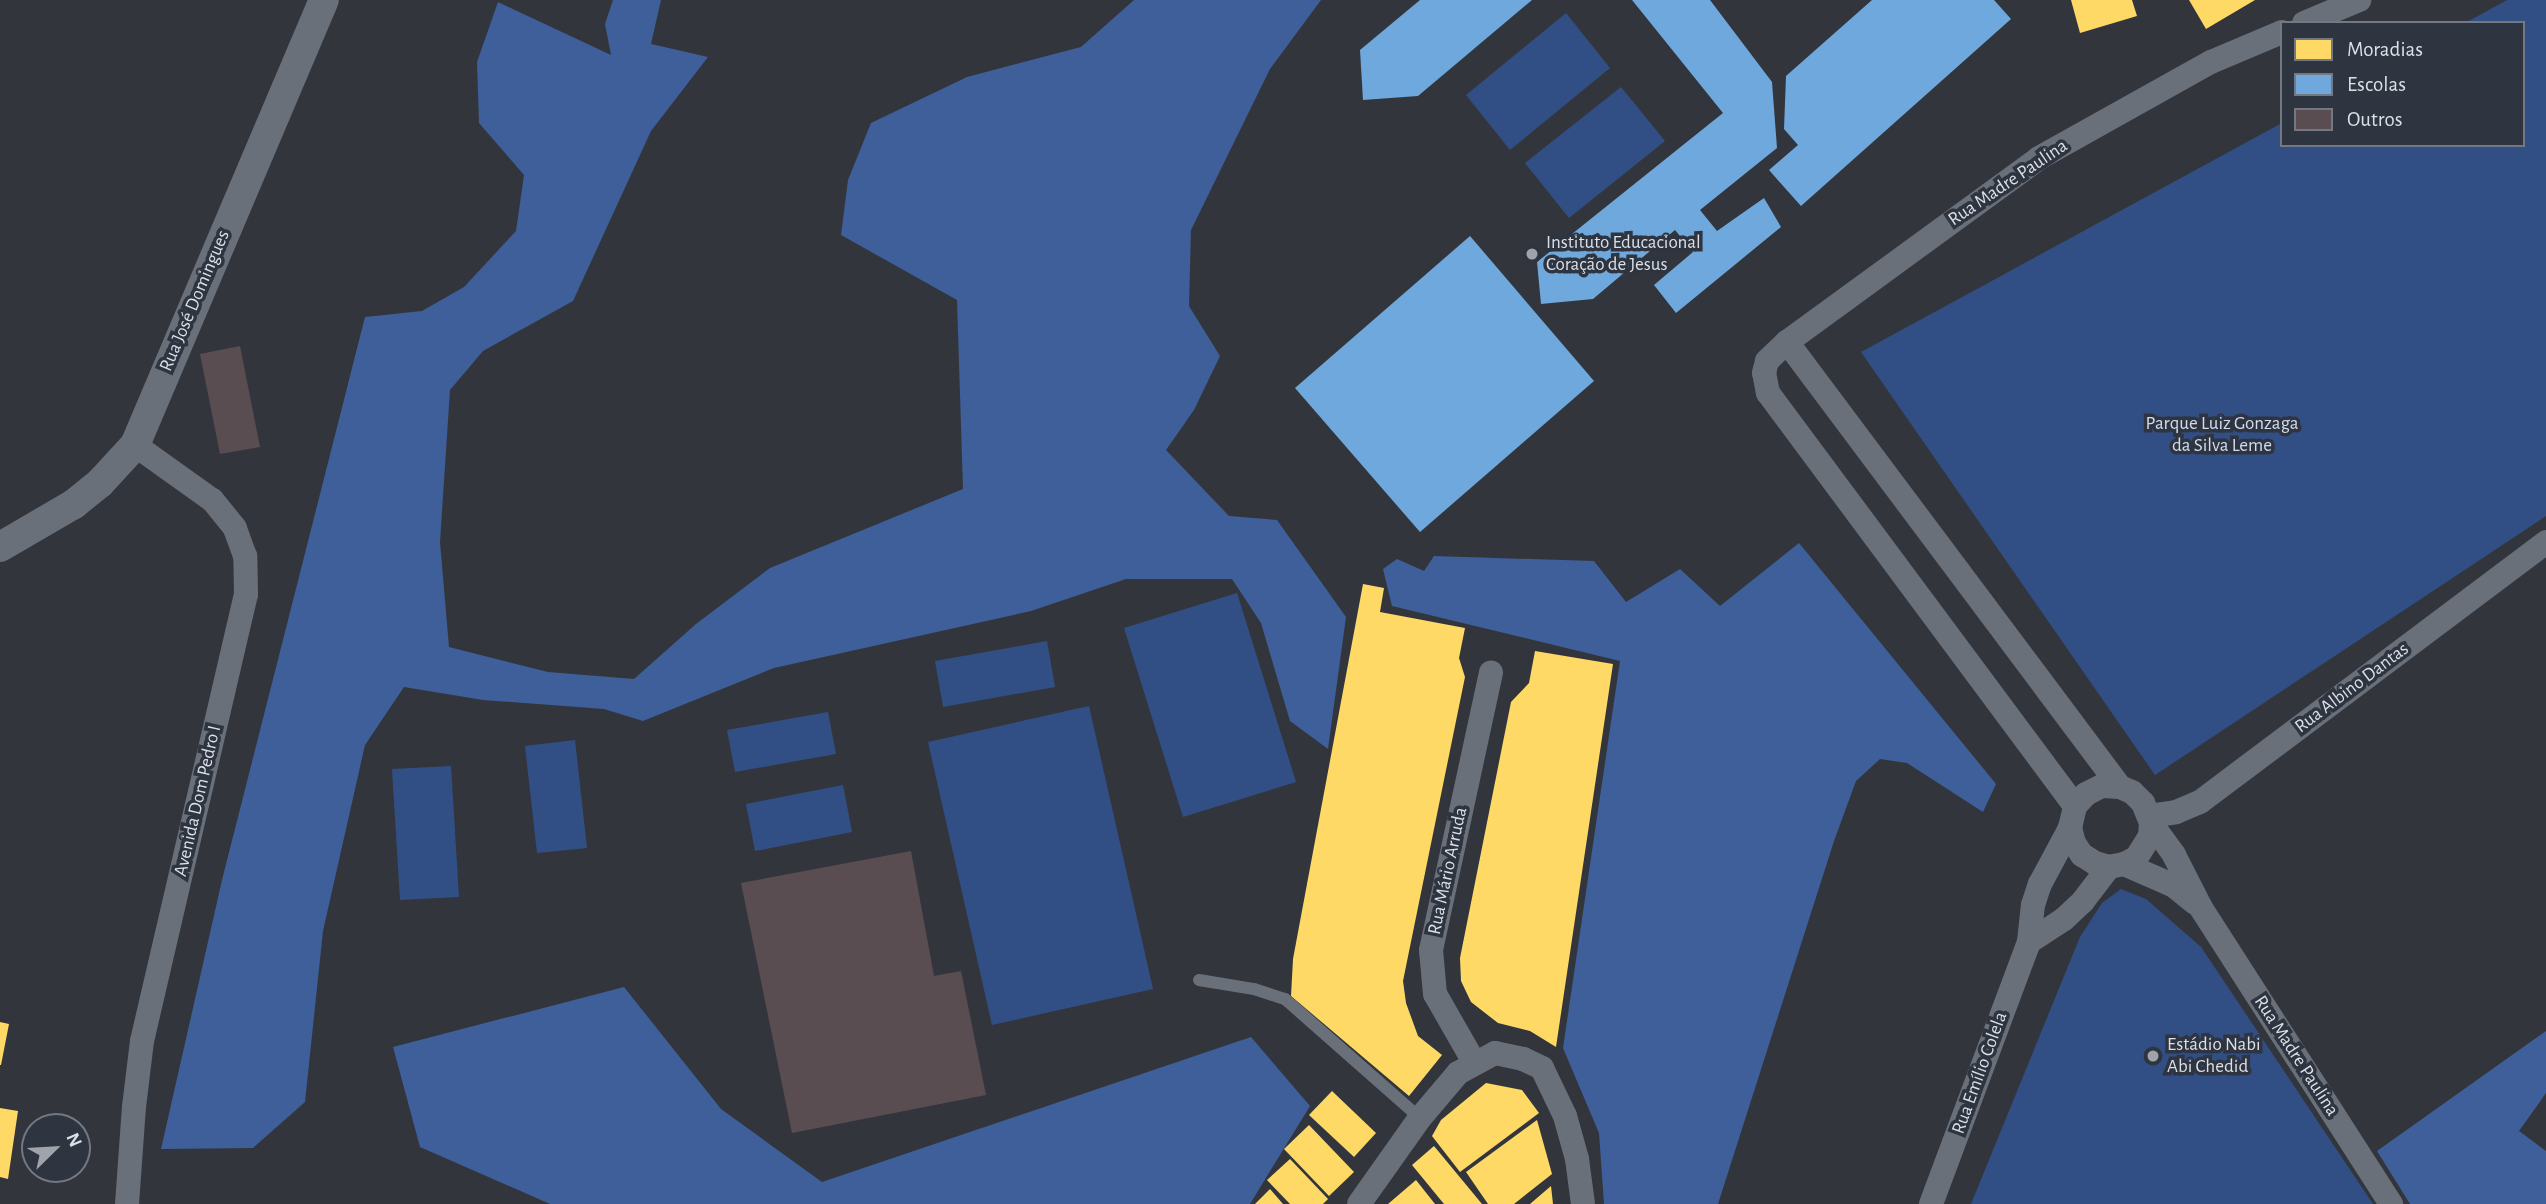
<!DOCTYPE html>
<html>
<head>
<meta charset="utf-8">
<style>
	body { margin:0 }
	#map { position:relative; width:2546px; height:1204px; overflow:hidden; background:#32363c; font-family:"Alegreya Sans",sans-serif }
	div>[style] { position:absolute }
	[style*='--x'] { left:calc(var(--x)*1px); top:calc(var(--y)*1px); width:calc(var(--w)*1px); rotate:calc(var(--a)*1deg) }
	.green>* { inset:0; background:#324f85 }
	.forest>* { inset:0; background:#3e5f99 }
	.homes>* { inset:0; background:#ffd966 }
	.schools>* { inset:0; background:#6fa8dc }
	.building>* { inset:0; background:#594d51 }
	.service>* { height:12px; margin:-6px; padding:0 6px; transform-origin:6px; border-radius:6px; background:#6a707a }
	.minor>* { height:24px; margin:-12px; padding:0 12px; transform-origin:12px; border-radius:12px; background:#6a707a }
	.tertiary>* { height:30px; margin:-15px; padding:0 15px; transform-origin:15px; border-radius:15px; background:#6a707a }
	.dots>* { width:19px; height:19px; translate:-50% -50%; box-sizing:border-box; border:4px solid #2e3540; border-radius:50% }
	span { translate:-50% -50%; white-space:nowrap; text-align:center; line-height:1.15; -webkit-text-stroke:7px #2e3540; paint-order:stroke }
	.street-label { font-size:19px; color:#dbdfe6 }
	.poi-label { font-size:19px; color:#dbdfe6 }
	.left { translate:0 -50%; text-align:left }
	.park-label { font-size:19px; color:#d1dcef }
	.legend { position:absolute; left:2280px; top:21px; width:245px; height:126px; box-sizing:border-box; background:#2e3540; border:2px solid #737982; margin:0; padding:9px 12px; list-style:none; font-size:21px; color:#dbdfe6 }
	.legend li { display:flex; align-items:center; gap:14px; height:35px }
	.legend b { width:35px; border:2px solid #737982 }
	.north { position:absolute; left:21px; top:1113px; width:70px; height:70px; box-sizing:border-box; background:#2e3540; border:2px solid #737982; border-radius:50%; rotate:66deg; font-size:19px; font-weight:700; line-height:28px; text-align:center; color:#dbdfe6 }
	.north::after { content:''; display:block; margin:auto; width:24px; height:32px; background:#a0a4aa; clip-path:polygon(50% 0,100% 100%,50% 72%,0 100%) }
</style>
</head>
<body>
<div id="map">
	<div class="green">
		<i style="clip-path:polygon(2507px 0,2546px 0,2546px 516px,2155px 775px,1861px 352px,2282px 123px,2282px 145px,2523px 145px,2523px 23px,2465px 23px)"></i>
		<i style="clip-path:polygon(1566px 13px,1610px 68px,1510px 150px,1466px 95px)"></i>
		<i style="clip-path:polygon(1621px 87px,1665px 141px,1569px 218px,1525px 163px)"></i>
		<i style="clip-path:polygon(1237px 593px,1296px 782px,1183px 817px,1124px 628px)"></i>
		<i style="clip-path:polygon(1047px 641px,1055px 687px,943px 707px,935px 661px)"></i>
		<i style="clip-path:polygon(1089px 706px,1153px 989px,992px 1025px,928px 742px)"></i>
		<i style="clip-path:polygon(828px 712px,836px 754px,735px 772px,727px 730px)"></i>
		<i style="clip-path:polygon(575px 740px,587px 848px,537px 853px,525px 746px)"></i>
		<i style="clip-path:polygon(451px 766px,459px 897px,400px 900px,392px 769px)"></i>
		<i style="clip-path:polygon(843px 785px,852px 832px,755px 851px,746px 804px)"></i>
		<i style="clip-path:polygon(2121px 889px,2146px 899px,2201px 947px,2373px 1204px,1971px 1204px,2080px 937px,2102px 903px)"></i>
	</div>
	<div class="forest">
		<i style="clip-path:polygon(613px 0,661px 0,651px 44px,708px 57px,651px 131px,573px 301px,483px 351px,450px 390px,440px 542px,449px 647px,548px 672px,634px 679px,696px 624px,770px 568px,963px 489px,957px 300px,841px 235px,848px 180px,871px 123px,967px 77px,1081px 47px,1134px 0,1321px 0,1270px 69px,1191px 230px,1189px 306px,1220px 356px,1194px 410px,1166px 450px,1229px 516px,1277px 520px,1346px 617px,1328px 749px,1290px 721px,1261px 623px,1232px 579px,1126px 579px,1031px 611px,774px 668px,643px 721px,604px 709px,483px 700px,404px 687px,365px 745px,323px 931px,305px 1102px,253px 1148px,161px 1149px,222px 880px,365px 317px,422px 311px,464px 287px,516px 231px,524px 175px,479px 123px,477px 62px,498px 2px,611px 55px,605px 24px)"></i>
		<i style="clip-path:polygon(1799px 543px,1996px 784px,1983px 812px,1907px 763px,1880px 759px,1856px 781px,1834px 841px,1718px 1204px,1604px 1204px,1599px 1133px,1563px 1048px,1620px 661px,1392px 606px,1383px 569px,1397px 559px,1424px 571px,1434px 556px,1594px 561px,1626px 602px,1680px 569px,1720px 606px)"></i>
		<i style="clip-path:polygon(624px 987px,721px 1109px,822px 1182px,1251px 1037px,1310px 1106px,1250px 1204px,550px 1204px,420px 1147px,393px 1047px)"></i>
		<i style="clip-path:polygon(2546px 1031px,2546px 1093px,2519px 1131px,2546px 1151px,2546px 1204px,2410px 1204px,2377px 1151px)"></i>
	</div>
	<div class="homes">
		<i style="clip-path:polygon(2071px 0,2132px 0,2137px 16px,2080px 33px)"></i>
		<i style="clip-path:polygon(2189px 0,2255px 0,2206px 29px)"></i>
		<i style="clip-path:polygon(1363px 584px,1384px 588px,1380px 612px,1465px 628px,1459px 658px,1465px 677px,1403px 981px,1406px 1003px,1418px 1036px,1442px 1055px,1409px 1096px,1291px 996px,1293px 959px)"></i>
		<i style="clip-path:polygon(1535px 651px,1613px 664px,1556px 1047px,1530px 1031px,1498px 1023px,1471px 1002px,1461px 981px,1460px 958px,1511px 702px,1529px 683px)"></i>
		<i style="clip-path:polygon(0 1022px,9px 1024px,1px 1065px,0 1065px)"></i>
		<i style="clip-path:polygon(1486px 1083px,1522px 1090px,1539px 1113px,1460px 1172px,1432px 1136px,1441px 1120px)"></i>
		<i style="clip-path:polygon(1332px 1091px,1376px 1133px,1354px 1157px,1309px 1115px)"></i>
		<i style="clip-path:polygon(0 1108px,18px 1111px,8px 1179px,0 1177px)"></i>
		<i style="clip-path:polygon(1537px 1120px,1552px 1174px,1514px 1204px,1488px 1204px,1466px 1172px)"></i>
		<i style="clip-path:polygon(1309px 1125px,1354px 1172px,1329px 1196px,1284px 1149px)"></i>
		<i style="clip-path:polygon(1434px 1146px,1482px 1204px,1444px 1204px,1412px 1165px)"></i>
		<i style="clip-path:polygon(1290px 1159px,1328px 1199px,1323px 1204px,1290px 1204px,1267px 1180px)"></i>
		<i style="clip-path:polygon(1416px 1180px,1435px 1204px,1388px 1204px)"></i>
		<i style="clip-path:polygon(1551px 1186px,1553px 1204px,1530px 1204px)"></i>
		<i style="clip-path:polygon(1270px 1189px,1283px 1204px,1255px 1204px)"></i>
	</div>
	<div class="schools">
		<i style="clip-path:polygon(1420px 0,1532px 0,1418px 96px,1363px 100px,1360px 50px)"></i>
		<i style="clip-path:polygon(1632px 0,1710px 0,1772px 82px,1777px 148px,1700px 210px,1717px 231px,1764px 198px,1781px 227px,1676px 313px,1654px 285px,1693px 252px,1675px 230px,1593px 299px,1541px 304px,1537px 262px,1723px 113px)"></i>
		<i style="clip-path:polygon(1872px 0,1994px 0,2011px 19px,1801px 206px,1769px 170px,1798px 145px,1784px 129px,1786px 76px)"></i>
		<i style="clip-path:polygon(1470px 236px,1594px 381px,1420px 532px,1295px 388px)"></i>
	</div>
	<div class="building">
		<i style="clip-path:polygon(240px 346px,260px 447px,220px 454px,200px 354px)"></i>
		<i style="clip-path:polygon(911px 851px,934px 976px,961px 971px,986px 1095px,792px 1133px,741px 883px)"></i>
	</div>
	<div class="service">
		<i style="--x:1199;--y:980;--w:56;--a:9.3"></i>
		<i style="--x:1254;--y:989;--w:33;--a:18"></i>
		<i style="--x:1285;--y:999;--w:180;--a:41.4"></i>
	</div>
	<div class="minor">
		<i style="--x:2304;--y:23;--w:60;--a:-22.7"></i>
		<i style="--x:1787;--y:342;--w:556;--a:53.19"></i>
		<i style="--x:2075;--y:806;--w:515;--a:-126.62"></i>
		<i style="--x:1768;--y:393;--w:20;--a:-101"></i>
		<i style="--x:1764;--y:373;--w:12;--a:-76"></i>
		<i style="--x:1767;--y:361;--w:28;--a:-44"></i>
		<i style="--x:1787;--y:342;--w:312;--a:-36.1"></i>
		<i style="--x:2039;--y:158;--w:197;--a:-29.2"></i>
		<i style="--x:2211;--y:62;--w:77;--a:-22.9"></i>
		<i style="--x:2149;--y:816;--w:27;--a:-8"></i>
		<i style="--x:2176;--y:812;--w:26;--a:-23"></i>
		<i style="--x:2200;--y:802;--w:433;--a:-36.9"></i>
		<i style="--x:2151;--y:823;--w:13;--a:94"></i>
		<i style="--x:2150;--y:836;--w:26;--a:122"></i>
		<i style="--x:2136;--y:858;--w:13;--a:153"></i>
		<i style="--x:2124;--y:864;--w:15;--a:169"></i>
		<i style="--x:2109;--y:867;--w:15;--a:-164"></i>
		<i style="--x:2095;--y:863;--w:15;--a:-148"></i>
		<i style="--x:2082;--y:855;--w:14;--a:-124"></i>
		<i style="--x:2074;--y:843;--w:16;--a:-105"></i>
		<i style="--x:2070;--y:828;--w:23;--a:-77"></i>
		<i style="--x:2075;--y:806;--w:16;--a:-47"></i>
		<i style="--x:2086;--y:794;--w:18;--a:-27"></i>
		<i style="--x:2102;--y:786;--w:18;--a:3"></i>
		<i style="--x:2120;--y:787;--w:13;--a:23"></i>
		<i style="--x:2132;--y:792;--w:16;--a:45"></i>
		<i style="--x:2143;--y:803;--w:22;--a:68"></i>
		<i style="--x:2151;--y:823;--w:39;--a:54"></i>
		<i style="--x:2174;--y:855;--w:59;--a:63"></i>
		<i style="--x:2201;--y:908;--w:352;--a:57.3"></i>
		<i style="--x:2124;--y:864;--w:55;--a:23.7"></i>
		<i style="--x:2174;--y:886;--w:27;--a:39"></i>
		<i style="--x:2029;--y:942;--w:42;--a:-33.3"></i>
		<i style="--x:2064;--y:919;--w:26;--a:-43"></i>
		<i style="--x:2083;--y:901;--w:43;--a:-52.6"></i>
		<i style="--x:1474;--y:1062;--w:78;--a:-119.8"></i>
		<i style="--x:1435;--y:994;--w:44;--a:-95.2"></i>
		<i style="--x:1431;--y:950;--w:284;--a:-77.8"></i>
		<i style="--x:127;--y:1204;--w:97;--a:-85.9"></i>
		<i style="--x:134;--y:1107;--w:66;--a:-83.1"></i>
		<i style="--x:142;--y:1041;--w:458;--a:-76.9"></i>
		<i style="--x:246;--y:595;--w:39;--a:-91"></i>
		<i style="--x:245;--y:556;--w:30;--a:-110"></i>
		<i style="--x:235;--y:528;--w:36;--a:-129"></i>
		<i style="--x:212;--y:500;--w:95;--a:-144.5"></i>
		<i style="--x:1359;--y:1204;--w:105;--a:-54.7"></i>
		<i style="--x:1420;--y:1118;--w:59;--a:-49.8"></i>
		<i style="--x:1458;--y:1073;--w:42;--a:-28.4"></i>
		<i style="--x:1495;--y:1053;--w:29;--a:12"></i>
		<i style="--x:1523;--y:1059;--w:21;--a:25"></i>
		<i style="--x:1542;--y:1068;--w:53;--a:64.4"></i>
		<i style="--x:1565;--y:1116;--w:45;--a:74.4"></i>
		<i style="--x:1577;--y:1159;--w:45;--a:82.4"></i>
		<i style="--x:1931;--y:1204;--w:280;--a:-69.5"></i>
		<i style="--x:2029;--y:942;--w:37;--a:-84"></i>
		<i style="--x:2033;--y:905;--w:22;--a:-72"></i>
		<i style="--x:2040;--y:884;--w:64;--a:-61.8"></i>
	</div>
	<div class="tertiary">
		<i style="--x:0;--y:547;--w:86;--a:-30.2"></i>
		<i style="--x:74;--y:504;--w:33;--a:-39"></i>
		<i style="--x:100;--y:483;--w:52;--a:-47.4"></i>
		<i style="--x:135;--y:445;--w:483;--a:-67"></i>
	</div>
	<div class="dots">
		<i style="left:1532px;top:254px;background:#a0a4aa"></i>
		<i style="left:2153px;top:1056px;background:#a0a4aa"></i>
	</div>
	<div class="street-label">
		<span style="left:2008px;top:183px;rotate:-34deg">Rua Madre Paulina</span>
		<span style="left:195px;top:301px;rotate:-67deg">Rua José Domingues</span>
		<span style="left:2352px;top:688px;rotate:-37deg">Rua Albino Dantas</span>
		<span style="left:198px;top:801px;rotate:-77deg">Avenida Dom Pedro I</span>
		<span style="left:1448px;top:871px;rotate:-78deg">Rua Mário Arruda</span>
		<span style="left:2296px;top:1056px;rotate:57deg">Rua Madre Paulina</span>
		<span style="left:1980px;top:1073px;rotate:-70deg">Rua Emílio Colela</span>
	</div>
	<div class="poi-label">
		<span class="left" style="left:1546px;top:254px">Instituto Educacional<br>Coração de Jesus</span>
		<span class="left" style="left:2167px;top:1056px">Estádio Nabi<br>Abi Chedid</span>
	</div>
	<div class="park-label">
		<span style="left:2222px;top:435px">Parque Luiz Gonzaga<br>da Silva Leme</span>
	</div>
	<ul class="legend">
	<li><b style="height:19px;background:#ffd966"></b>Moradias</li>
	<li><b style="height:19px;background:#6fa8dc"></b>Escolas</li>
	<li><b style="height:19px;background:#594d51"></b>Outros</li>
	</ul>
	<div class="north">N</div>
</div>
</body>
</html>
